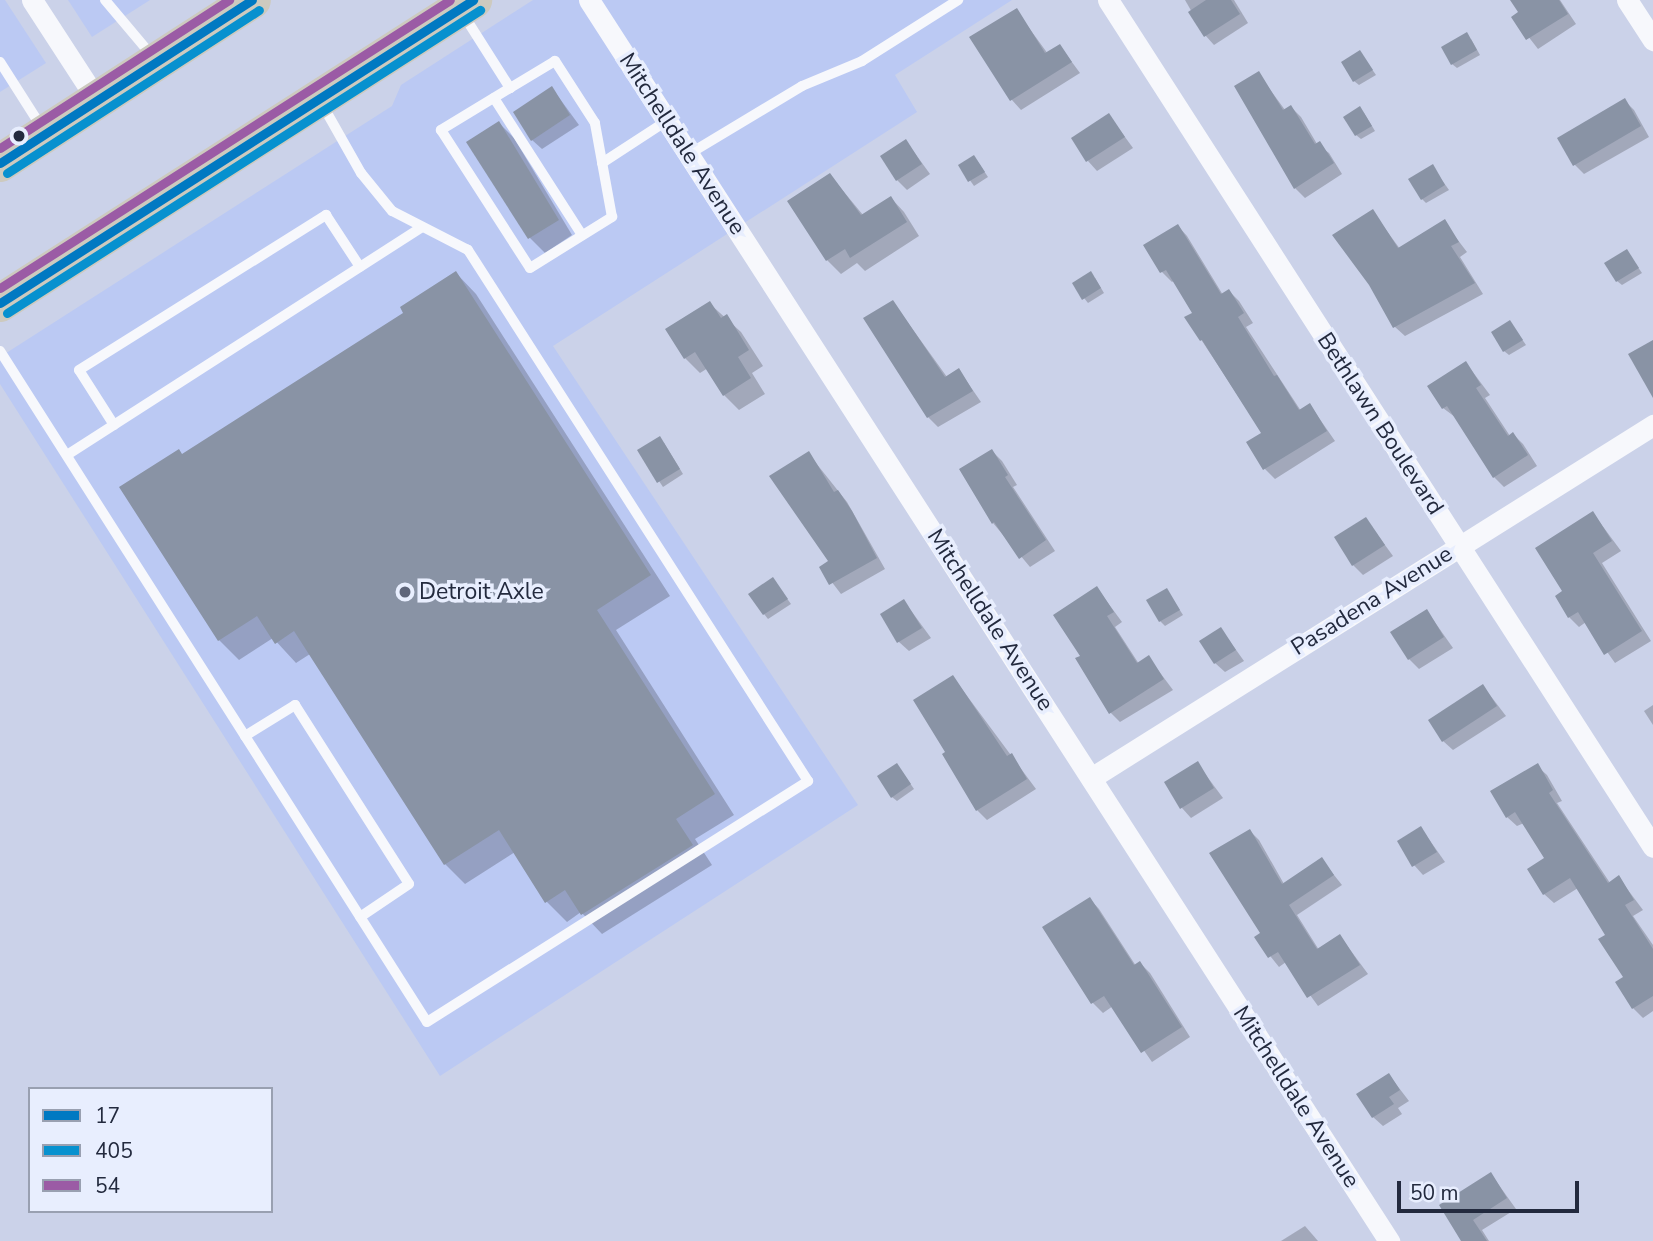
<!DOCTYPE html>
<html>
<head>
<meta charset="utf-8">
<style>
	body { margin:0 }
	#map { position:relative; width:1653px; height:1241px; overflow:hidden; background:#cbd2e9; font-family:"Nunito Sans",sans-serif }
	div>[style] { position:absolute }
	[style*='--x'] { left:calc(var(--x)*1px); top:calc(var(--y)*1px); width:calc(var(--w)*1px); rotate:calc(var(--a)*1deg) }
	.built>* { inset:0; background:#bbc9f3 }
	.shadow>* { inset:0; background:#0003 }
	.building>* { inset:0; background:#8993a5 }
	.lane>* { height:10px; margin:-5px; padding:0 5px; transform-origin:5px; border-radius:5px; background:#f7f8fc }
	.street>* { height:21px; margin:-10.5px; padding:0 10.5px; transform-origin:10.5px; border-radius:10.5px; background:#f7f8fc }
	.highway>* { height:38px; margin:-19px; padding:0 19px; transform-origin:19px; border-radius:19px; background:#cdcabf }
	.bus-1>* { height:9px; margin:-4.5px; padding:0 4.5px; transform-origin:4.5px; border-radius:4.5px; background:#0079c2 }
	.bus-2>* { height:9px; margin:-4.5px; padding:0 4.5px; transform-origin:4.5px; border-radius:4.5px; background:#0791cf }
	.bus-3>* { height:9px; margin:-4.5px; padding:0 4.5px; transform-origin:4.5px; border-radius:4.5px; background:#9b5ba5 }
	.dots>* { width:19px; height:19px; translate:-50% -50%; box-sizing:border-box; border:4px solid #e8eefe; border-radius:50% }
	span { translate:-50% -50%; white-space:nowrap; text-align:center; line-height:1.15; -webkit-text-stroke:7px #e8eefe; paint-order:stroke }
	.street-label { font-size:23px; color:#232a3e }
	.poi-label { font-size:23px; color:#232a3e }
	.left { translate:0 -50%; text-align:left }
	.legend { position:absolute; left:28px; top:1087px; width:245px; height:126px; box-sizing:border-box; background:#e8eefe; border:2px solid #99a0b1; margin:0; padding:9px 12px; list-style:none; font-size:21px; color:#232a3e }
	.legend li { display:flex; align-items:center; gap:14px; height:35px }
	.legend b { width:35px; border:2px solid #99a0b1 }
	.scale { position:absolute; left:1397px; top:1181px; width:182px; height:32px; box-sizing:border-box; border:4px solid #232a3e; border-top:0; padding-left:9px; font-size:21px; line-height:24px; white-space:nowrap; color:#232a3e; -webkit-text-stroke:5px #e8eefe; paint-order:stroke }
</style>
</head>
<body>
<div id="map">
	<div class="built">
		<i style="clip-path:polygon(0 0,5px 0,46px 63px,0 92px)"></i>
		<i style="clip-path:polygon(68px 0,150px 0,92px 37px)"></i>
		<i style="clip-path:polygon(533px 0,1012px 0,895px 75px,917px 112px,553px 346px,858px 805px,440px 1076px,0 384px,0 357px,392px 106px,401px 85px)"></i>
	</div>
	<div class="shadow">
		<i style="clip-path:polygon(1185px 0,1234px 0,1248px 23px,1214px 45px,1205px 35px)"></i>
		<i style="clip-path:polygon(1512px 0,1560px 0,1576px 24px,1538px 49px,1513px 17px,1520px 13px)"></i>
		<i style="clip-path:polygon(1016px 10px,1048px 54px,1060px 46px,1080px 73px,1021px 110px,1012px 100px)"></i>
		<i style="clip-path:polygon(1471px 39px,1480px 55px,1457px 68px,1452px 64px)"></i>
		<i style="clip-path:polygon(1360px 52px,1376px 75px,1359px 85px,1354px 81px)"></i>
		<i style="clip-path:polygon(1258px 73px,1285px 110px,1291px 107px,1301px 117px,1317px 144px,1329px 153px,1342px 174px,1305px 198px,1295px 188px)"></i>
		<i style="clip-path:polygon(552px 88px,579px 125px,542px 149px,532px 140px)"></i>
		<i style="clip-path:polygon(1624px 100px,1634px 110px,1649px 137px,1584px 174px,1574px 164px)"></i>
		<i style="clip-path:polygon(1364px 113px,1375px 131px,1361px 139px,1356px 135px)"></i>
		<i style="clip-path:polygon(1109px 115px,1133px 148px,1097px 171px,1088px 161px)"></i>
		<i style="clip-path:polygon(499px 123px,514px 138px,572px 235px,545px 253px,530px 238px)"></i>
		<i style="clip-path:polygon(906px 141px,930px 174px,907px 190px,897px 180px)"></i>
		<i style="clip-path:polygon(978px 162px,988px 177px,974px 186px,960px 166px)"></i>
		<i style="clip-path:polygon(1432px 166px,1449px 190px,1426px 203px,1422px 199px)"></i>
		<i style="clip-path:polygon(830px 175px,863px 215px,891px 198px,904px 212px,919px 236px,865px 271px,857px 263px,841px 274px,827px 260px)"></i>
		<i style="clip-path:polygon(1373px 212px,1400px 249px,1444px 222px,1467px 252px,1460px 257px,1483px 294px,1405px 336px,1395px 327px)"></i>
		<i style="clip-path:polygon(1178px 226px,1187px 236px,1223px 295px,1229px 291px,1239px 301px,1253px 323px,1246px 327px,1301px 411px,1310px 405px,1335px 441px,1275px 479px,1265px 469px,1263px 434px,1187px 318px,1194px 313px,1175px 280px,1172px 282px,1162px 272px,1146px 246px)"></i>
		<i style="clip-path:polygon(1627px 251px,1642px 273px,1622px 285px,1617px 281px)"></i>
		<i style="clip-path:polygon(456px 273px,476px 294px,670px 596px,616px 630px,734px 815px,695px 839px,712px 865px,602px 934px,581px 912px,567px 922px,547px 902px,515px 852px,465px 884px,445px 864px,310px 654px,296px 663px,273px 638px,239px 660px,219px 640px,183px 456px,406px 313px)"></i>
		<i style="clip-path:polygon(1095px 278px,1104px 293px,1088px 303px,1084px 298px)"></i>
		<i style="clip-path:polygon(893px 302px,947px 377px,959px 370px,981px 402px,938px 427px,928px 417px)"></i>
		<i style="clip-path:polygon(709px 303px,741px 332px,763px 366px,752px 373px,765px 394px,739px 410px,724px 395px,708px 368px,700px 373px,685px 358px)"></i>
		<i style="clip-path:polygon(1510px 322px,1526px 345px,1509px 355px,1504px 351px)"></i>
		<i style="clip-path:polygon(1466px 363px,1490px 395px,1485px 398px,1510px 436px,1513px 434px,1523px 444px,1537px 466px,1504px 487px,1494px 477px,1455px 417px,1443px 408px)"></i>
		<i style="clip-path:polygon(664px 443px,683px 474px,663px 487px,639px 451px)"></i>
		<i style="clip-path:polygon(992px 451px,1002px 461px,1017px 485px,1013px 487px,1055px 551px,1030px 567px,993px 523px)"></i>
		<i style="clip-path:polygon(808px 453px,847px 502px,885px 569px,841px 594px,821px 568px,831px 562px)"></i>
		<i style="clip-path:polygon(1593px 513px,1621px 551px,1602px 563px,1651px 641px,1615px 663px,1586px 622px,1579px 627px,1569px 617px,1565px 592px)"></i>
		<i style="clip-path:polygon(1366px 519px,1393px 556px,1363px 575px,1353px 565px)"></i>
		<i style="clip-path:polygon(773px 579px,791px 604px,768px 619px,764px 614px)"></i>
		<i style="clip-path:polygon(1097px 588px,1122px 622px,1115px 627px,1139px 664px,1149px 658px,1173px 690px,1120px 722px,1110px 712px,1082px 656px)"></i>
		<i style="clip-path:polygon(1167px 590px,1183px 615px,1165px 626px,1160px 621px)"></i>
		<i style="clip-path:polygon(904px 601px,931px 638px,909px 651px,899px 642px)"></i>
		<i style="clip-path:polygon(1427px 611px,1453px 648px,1419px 669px,1409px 659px)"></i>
		<i style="clip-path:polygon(1221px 629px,1244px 661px,1225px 672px,1215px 663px)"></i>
		<i style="clip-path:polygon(953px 677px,1036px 789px,987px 820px,977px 810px,944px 755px,948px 753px)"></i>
		<i style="clip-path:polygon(1483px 686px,1506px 716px,1453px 750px,1443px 741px)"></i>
		<i style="clip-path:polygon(1653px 705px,1653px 725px,1644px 711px)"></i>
		<i style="clip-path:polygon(1197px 763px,1223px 798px,1191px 818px,1182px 808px)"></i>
		<i style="clip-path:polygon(1537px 766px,1547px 775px,1562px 801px,1557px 803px,1610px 883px,1619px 878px,1643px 910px,1633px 916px,1653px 945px,1653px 1011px,1643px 1018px,1633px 1008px,1625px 977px,1607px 936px,1578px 888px,1554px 903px,1544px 894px,1546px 859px,1524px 823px,1517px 826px,1507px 817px)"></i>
		<i style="clip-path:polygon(901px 770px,914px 789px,897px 801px,892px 797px)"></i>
		<i style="clip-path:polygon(1421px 828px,1445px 862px,1423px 875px,1414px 865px)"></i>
		<i style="clip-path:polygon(1250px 831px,1259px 840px,1284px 884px,1322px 860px,1342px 885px,1297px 915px,1319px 950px,1340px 936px,1368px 974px,1318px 1006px,1286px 962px,1279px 967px,1256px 938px,1262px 934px)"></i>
		<i style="clip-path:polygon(1090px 899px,1099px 909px,1136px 966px,1140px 963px,1150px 973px,1190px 1037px,1152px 1062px,1113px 1006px,1103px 1013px,1093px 1003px,1044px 928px)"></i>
		<i style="clip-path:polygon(1389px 1075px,1409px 1101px,1398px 1108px,1402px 1114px,1383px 1126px,1373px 1117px)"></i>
		<i style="clip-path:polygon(1491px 1174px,1516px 1209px,1482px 1230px,1489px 1241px,1463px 1241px)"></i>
		<i style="clip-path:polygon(1305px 1226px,1318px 1241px,1281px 1241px)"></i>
	</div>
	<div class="building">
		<i style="clip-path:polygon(1206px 0,1231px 0,1240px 14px,1204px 37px,1188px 12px)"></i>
		<i style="clip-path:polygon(1510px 0,1559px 0,1568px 14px,1526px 40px,1511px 17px,1518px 12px)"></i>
		<i style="clip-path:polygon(1017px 8px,1045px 53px,1060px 44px,1072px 62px,1010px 101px,969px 37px)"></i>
		<i style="clip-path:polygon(1467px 32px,1477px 50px,1451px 65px,1441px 47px)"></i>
		<i style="clip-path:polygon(1360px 50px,1373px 70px,1353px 82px,1341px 62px)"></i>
		<i style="clip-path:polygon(1259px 71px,1283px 110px,1291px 105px,1315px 144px,1320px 141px,1334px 163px,1294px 189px,1234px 86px)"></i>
		<i style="clip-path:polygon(552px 86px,570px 115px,531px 141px,513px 112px)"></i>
		<i style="clip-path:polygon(1625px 98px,1641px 126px,1573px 166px,1557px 138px)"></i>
		<i style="clip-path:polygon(1360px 106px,1372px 126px,1355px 136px,1343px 117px)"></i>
		<i style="clip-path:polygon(1109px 113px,1125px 137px,1086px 162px,1071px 138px)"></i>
		<i style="clip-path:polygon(499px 121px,559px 220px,528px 239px,466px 142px)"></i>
		<i style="clip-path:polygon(906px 139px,922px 164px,896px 181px,880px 156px)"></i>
		<i style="clip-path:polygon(974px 155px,985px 172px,968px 182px,958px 165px)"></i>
		<i style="clip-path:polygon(1433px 164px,1445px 185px,1421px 200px,1408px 179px)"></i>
		<i style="clip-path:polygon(830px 173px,861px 215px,891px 196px,907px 222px,850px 258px,845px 249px,826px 261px,787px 201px)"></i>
		<i style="clip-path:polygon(1373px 209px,1398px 248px,1445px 219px,1459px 242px,1451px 246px,1475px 283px,1393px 328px,1369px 285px,1332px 235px)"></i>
		<i style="clip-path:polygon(1178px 224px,1221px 294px,1229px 289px,1244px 313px,1238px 317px,1274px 376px,1277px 375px,1299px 410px,1310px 403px,1327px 431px,1263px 470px,1246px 442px,1261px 433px,1202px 340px,1200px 341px,1184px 317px,1192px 313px,1166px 270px,1160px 273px,1143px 245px)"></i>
		<i style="clip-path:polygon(1627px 249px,1639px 268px,1616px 282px,1604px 263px)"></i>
		<i style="clip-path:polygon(456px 271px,651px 575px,597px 610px,715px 794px,676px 819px,693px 845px,581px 915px,565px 890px,545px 903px,499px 830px,444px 865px,294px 631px,275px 644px,257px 616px,218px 641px,119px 487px,179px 449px,182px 454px,403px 313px,400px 307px)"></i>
		<i style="clip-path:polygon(1091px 271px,1101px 288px,1082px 300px,1072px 283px)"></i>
		<i style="clip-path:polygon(893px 300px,945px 377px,959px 368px,973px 391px,927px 418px,863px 318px)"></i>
		<i style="clip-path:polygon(710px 301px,721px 318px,727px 314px,749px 350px,738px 357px,751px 378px,723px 396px,695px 352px,684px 359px,665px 329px)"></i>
		<i style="clip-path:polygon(1510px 320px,1523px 340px,1503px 352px,1491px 332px)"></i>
		<i style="clip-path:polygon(1653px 340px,1653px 398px,1628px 354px)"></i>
		<i style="clip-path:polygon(1466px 361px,1481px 385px,1476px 388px,1508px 436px,1513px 432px,1528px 455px,1493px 478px,1447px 406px,1442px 409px,1427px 386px)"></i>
		<i style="clip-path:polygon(660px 436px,680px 469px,657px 483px,637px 450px)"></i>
		<i style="clip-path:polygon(992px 449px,1008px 475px,1005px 477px,1046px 540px,1019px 559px,994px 522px,992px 524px,959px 469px)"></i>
		<i style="clip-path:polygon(809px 451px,834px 492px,838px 490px,852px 511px,877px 558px,829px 585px,819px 567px,828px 561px,769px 476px)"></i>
		<i style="clip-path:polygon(1593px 511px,1612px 541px,1593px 553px,1642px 631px,1604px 655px,1578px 612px,1568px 618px,1555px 596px,1562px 591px,1535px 548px)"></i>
		<i style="clip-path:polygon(1366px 517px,1385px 545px,1352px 566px,1334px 537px)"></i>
		<i style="clip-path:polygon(773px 577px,788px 599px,763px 615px,748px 594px)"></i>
		<i style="clip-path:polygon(1097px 586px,1114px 612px,1107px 616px,1137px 663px,1149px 655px,1164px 679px,1109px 714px,1075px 658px,1080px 656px,1053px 615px)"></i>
		<i style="clip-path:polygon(1167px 588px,1180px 610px,1159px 622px,1146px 600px)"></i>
		<i style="clip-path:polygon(904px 599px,922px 628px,897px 643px,880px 614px)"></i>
		<i style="clip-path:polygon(1427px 609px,1444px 637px,1408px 660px,1390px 632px)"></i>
		<i style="clip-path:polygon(1221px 627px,1236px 650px,1214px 664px,1199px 641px)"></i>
		<i style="clip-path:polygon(953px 675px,1007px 756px,1012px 753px,1027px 779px,976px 811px,942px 754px,945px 752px,913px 700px)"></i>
		<i style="clip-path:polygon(1483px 684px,1497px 706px,1442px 742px,1428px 720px)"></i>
		<i style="clip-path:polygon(1198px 761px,1214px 788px,1180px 809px,1164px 782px)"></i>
		<i style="clip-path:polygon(897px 763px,911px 784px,891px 798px,877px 776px)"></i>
		<i style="clip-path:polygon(1538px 763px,1553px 790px,1549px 793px,1608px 883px,1619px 875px,1634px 900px,1625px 905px,1653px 949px,1653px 996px,1632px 1009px,1615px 982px,1623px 977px,1598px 939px,1605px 935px,1570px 878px,1543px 895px,1527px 869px,1544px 858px,1515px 812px,1506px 818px,1490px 791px)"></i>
		<i style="clip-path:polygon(1421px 826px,1437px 852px,1412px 867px,1397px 841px)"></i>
		<i style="clip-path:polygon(1250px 829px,1282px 884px,1322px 857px,1334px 875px,1289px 905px,1317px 949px,1340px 934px,1360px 965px,1307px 998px,1278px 952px,1268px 958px,1254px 937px,1260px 933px,1209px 853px)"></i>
		<i style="clip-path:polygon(1090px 897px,1134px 965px,1140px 961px,1182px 1027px,1141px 1053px,1104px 996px,1091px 1004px,1042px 927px)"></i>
		<i style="clip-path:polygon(1389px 1073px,1400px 1090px,1389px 1097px,1394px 1104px,1372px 1118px,1356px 1094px)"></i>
		<i style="clip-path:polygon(1491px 1172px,1507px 1198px,1473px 1220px,1487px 1241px,1461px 1241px,1439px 1205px)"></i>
	</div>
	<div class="lane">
		<i style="--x:105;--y:0;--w:75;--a:49.9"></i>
		<i style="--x:463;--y:14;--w:88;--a:57.6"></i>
		<i style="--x:510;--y:88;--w:81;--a:148.7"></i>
		<i style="--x:441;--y:130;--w:164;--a:57.2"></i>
		<i style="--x:530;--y:268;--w:97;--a:-31.9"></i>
		<i style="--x:612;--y:217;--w:96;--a:-100.3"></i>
		<i style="--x:595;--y:123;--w:74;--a:-122.8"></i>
		<i style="--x:555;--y:61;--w:52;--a:149"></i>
		<i style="--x:0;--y:62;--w:78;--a:57.5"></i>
		<i style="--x:494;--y:98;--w:163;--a:57.3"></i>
		<i style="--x:689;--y:154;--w:132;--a:-31"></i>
		<i style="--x:802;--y:86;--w:65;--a:-22.6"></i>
		<i style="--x:862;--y:61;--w:114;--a:-32.4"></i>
		<i style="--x:602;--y:163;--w:79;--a:-33.1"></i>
		<i style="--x:0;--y:351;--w:795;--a:57.53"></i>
		<i style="--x:427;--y:1022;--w:451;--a:-32.3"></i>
		<i style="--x:808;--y:781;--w:631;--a:-122.63"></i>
		<i style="--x:468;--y:250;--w:85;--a:-152.8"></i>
		<i style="--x:392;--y:211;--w:49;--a:-129.2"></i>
		<i style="--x:361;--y:173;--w:79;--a:-119.5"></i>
		<i style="--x:114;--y:425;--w:65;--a:-122.5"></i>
		<i style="--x:79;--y:370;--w:292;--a:-32.1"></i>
		<i style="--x:326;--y:215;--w:62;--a:56.8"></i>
		<i style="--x:67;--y:455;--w:422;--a:-32.7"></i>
		<i style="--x:245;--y:736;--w:59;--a:-31.8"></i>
		<i style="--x:295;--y:705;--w:212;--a:57.5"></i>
		<i style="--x:409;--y:884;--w:59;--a:146"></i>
	</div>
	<div class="street">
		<i style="--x:32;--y:0;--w:119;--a:57"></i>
		<i style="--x:589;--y:0;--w:1477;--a:57.19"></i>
		<i style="--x:1108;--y:0;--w:1007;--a:57.24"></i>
		<i style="--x:1627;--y:0;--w:48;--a:57"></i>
		<i style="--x:1091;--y:778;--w:664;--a:-32.13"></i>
	</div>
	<div class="highway">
		<i style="--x:0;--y:163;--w:300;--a:-32.9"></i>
		<i style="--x:0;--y:303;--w:562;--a:-32.64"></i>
	</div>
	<div class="bus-1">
		<i style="--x:0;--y:163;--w:300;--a:-32.9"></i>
		<i style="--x:0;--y:303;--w:562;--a:-32.64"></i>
	</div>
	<div class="bus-2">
		<i style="--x:7;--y:173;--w:300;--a:-32.9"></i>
		<i style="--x:7;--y:313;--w:562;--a:-32.64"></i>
	</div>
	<div class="bus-3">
		<i style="--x:0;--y:148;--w:273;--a:-32.9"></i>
		<i style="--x:0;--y:288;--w:534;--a:-32.62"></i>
	</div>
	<div class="dots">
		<i style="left:19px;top:136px;background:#232a3e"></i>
		<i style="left:405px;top:592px;background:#5e657a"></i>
	</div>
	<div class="street-label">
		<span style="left:682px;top:144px;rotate:57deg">Mitchelldale Avenue</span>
		<span style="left:1380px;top:424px;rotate:57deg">Bethlawn Boulevard</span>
		<span style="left:1372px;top:601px;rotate:-32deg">Pasadena Avenue</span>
		<span style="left:990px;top:620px;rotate:57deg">Mitchelldale Avenue</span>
		<span style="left:1296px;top:1097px;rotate:57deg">Mitchelldale Avenue</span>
	</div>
	<div class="poi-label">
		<span class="left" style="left:419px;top:592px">Detroit Axle</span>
	</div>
	<ul class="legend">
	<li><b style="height:9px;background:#0079c2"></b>17</li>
	<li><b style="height:9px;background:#0791cf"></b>405</li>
	<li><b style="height:9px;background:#9b5ba5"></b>54</li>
	</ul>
	<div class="scale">50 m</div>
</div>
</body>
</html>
